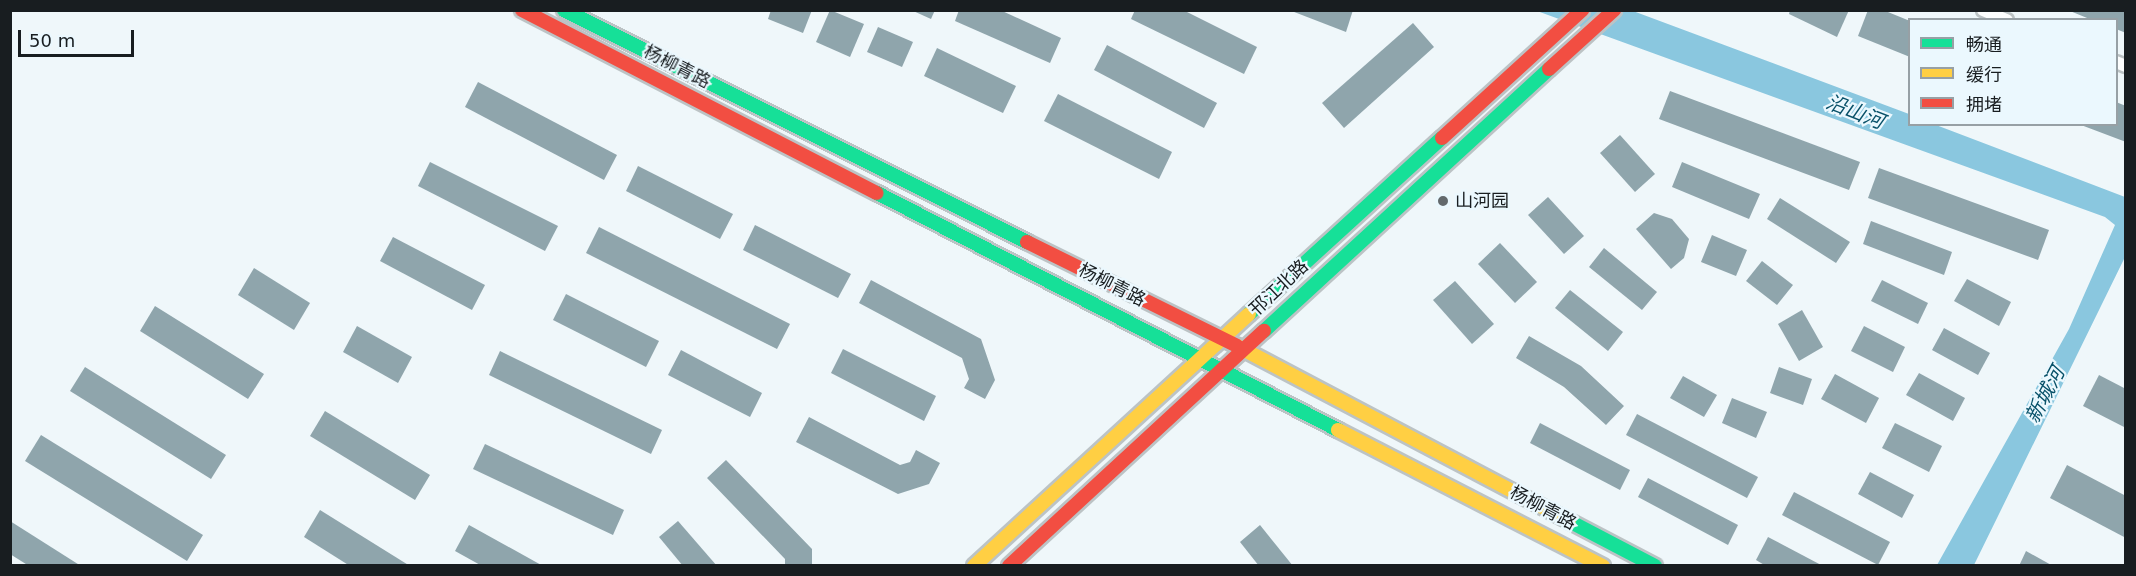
<!DOCTYPE html>
<html>
<head>
<meta charset="utf-8">
<style>
	body { margin:0 }
	#map { position:relative; width:2136px; height:576px; overflow:hidden; background:#eff7fa; font-family:"DejaVu Sans","Noto Sans SC",sans-serif }
	div>[style] { position:absolute }
	[style*='--x'] { left:calc(var(--x)*1px); top:calc(var(--y)*1px); width:calc(var(--w)*1px); rotate:calc(var(--a)*1deg) }
	.water>* { inset:0; background:#8ac7df }
	.building>* { inset:0; background:#8fa5ac }
	.roads { filter:drop-shadow(2px 0 #bcc3c5) drop-shadow(-2px 0 #bcc3c5) drop-shadow(0 2px #bcc3c5) drop-shadow(0 -2px #bcc3c5) }
	.street>* { height:12px; margin:-6px; padding:0 6px; transform-origin:6px; border-radius:6px; background:#fdfefe }
	.fast>* { height:14px; margin:-7px; padding:0 7px; transform-origin:7px; border-radius:7px; background:#16e098 }
	.slow>* { height:14px; margin:-7px; padding:0 7px; transform-origin:7px; border-radius:7px; background:#ffcf43 }
	.jam>* { height:14px; margin:-7px; padding:0 7px; transform-origin:7px; border-radius:7px; background:#f24e42 }
	.dots>* { width:16px; height:16px; translate:-50% -50%; box-sizing:border-box; border:3px solid #ebf8fe; border-radius:50% }
	span { translate:-50% -50%; white-space:nowrap; text-align:center; line-height:1.15; -webkit-text-stroke:4.5px #ebf8fe; paint-order:stroke }
	.street-label { font-size:18px; color:#181d20 }
	.poi-label { font-size:18px; color:#181d20 }
	.left { translate:0 -50%; text-align:left }
	.water-label { font-size:20px; color:#085169; font-style:italic }
	.frame { position:absolute; inset:0; border:12px solid #181d20; pointer-events:none }
	.legend { position:absolute; left:1908px; top:18px; width:210px; height:108px; box-sizing:border-box; background:#ebf8fe; border:2px solid #97a0a5; margin:0; padding:8px 10px; list-style:none; font-size:18px; color:#181d20 }
	.legend li { display:flex; align-items:center; gap:12px; height:30px }
	.legend b { width:30px; border:2px solid #97a0a5 }
	.scale { position:absolute; left:18px; top:30px; width:116px; height:27px; box-sizing:border-box; border:3px solid #181d20; border-top:0; padding-left:8px; font-size:18px; line-height:21px; white-space:nowrap; color:#181d20; -webkit-text-stroke:4px #ebf8fe; paint-order:stroke }
</style>
</head>
<body>
<div id="map">
	<div class="water">
		<i style="clip-path:polygon(1537px 11px,1633px 11px,1909px 114px,1910px 124px,1936px 125px,2125px 197px,2125px 257px,1974px 565px,1937px 565px,2069px 329px,2115px 225px,2105px 217px)"></i>
	</div>
	<div class="building">
		<i style="clip-path:polygon(771px 10px,812px 10px,803px 33px,768px 19px)"></i>
		<i style="clip-path:polygon(830px 10px,864px 24px,850px 57px,816px 42px)"></i>
		<i style="clip-path:polygon(911px 10px,935px 10px,931px 19px)"></i>
		<i style="clip-path:polygon(959px 10px,1000px 10px,1061px 38px,1050px 63px,955px 21px)"></i>
		<i style="clip-path:polygon(1135px 10px,1183px 10px,1257px 47px,1244px 74px,1131px 19px)"></i>
		<i style="clip-path:polygon(1289px 10px,1353px 10px,1346px 32px)"></i>
		<i style="clip-path:polygon(1790px 10px,1849px 10px,1837px 37px,1789px 14px)"></i>
		<i style="clip-path:polygon(1868px 10px,1883px 10px,1910px 21px,1910px 57px,1858px 36px)"></i>
		<i style="clip-path:polygon(2126px 10px,2126px 33px,2116px 29px,2116px 20px,2092px 20px,2070px 11px)"></i>
		<i style="clip-path:polygon(1413px 23px,1434px 47px,1344px 128px,1322px 103px)"></i>
		<i style="clip-path:polygon(878px 27px,913px 42px,902px 67px,867px 52px)"></i>
		<i style="clip-path:polygon(1107px 45px,1217px 103px,1204px 128px,1094px 70px)"></i>
		<i style="clip-path:polygon(937px 48px,1016px 86px,1003px 113px,924px 76px)"></i>
		<i style="clip-path:polygon(478px 82px,617px 155px,604px 180px,465px 107px)"></i>
		<i style="clip-path:polygon(1670px 91px,1860px 162px,1849px 190px,1659px 119px)"></i>
		<i style="clip-path:polygon(1058px 94px,1172px 152px,1159px 179px,1044px 121px)"></i>
		<i style="clip-path:polygon(2116px 102px,2126px 106px,2126px 142px,2081px 125px,2116px 124px)"></i>
		<i style="clip-path:polygon(1620px 135px,1655px 174px,1635px 192px,1600px 153px)"></i>
		<i style="clip-path:polygon(430px 162px,558px 226px,545px 251px,418px 186px)"></i>
		<i style="clip-path:polygon(1682px 162px,1760px 194px,1749px 219px,1672px 187px)"></i>
		<i style="clip-path:polygon(638px 166px,733px 214px,720px 239px,626px 191px)"></i>
		<i style="clip-path:polygon(1879px 168px,2049px 230px,2038px 260px,1868px 198px)"></i>
		<i style="clip-path:polygon(1548px 197px,1584px 236px,1564px 254px,1528px 215px)"></i>
		<i style="clip-path:polygon(1780px 198px,1850px 242px,1836px 263px,1767px 219px)"></i>
		<i style="clip-path:polygon(1654px 213px,1672px 219px,1689px 239px,1684px 258px,1671px 269px,1636px 229px)"></i>
		<i style="clip-path:polygon(1871px 221px,1952px 252px,1944px 275px,1863px 244px)"></i>
		<i style="clip-path:polygon(755px 225px,851px 274px,838px 298px,743px 250px)"></i>
		<i style="clip-path:polygon(599px 227px,790px 324px,777px 349px,586px 253px)"></i>
		<i style="clip-path:polygon(1712px 235px,1747px 250px,1736px 276px,1701px 262px)"></i>
		<i style="clip-path:polygon(393px 237px,485px 285px,472px 310px,380px 261px)"></i>
		<i style="clip-path:polygon(1500px 243px,1537px 282px,1515px 303px,1478px 264px)"></i>
		<i style="clip-path:polygon(1604px 248px,1657px 292px,1642px 310px,1589px 267px)"></i>
		<i style="clip-path:polygon(1762px 261px,1793px 285px,1777px 305px,1746px 281px)"></i>
		<i style="clip-path:polygon(254px 268px,310px 303px,294px 330px,238px 295px)"></i>
		<i style="clip-path:polygon(1967px 279px,2011px 302px,1999px 326px,1954px 301px)"></i>
		<i style="clip-path:polygon(871px 280px,981px 339px,995px 380px,985px 399px,964px 388px,969px 379px,962px 358px,859px 303px)"></i>
		<i style="clip-path:polygon(1882px 280px,1928px 303px,1918px 324px,1871px 301px)"></i>
		<i style="clip-path:polygon(1455px 281px,1494px 324px,1472px 344px,1433px 300px)"></i>
		<i style="clip-path:polygon(1570px 290px,1623px 332px,1608px 351px,1555px 308px)"></i>
		<i style="clip-path:polygon(566px 294px,659px 341px,646px 367px,553px 320px)"></i>
		<i style="clip-path:polygon(155px 306px,264px 374px,248px 399px,140px 331px)"></i>
		<i style="clip-path:polygon(1802px 310px,1823px 347px,1799px 361px,1778px 324px)"></i>
		<i style="clip-path:polygon(357px 326px,412px 357px,398px 383px,343px 352px)"></i>
		<i style="clip-path:polygon(1864px 326px,1905px 347px,1893px 372px,1851px 351px)"></i>
		<i style="clip-path:polygon(1944px 328px,1990px 353px,1978px 375px,1932px 350px)"></i>
		<i style="clip-path:polygon(1529px 336px,1581px 366px,1624px 406px,1606px 425px,1564px 387px,1516px 358px)"></i>
		<i style="clip-path:polygon(843px 349px,936px 396px,924px 421px,831px 373px)"></i>
		<i style="clip-path:polygon(681px 350px,762px 393px,750px 417px,668px 375px)"></i>
		<i style="clip-path:polygon(500px 351px,662px 430px,651px 454px,489px 375px)"></i>
		<i style="clip-path:polygon(85px 367px,226px 455px,211px 479px,70px 391px)"></i>
		<i style="clip-path:polygon(1779px 367px,1812px 379px,1803px 405px,1770px 393px)"></i>
		<i style="clip-path:polygon(1919px 373px,1965px 398px,1953px 421px,1906px 395px)"></i>
		<i style="clip-path:polygon(1835px 374px,1879px 398px,1866px 423px,1821px 399px)"></i>
		<i style="clip-path:polygon(2099px 375px,2126px 389px,2126px 428px,2083px 406px)"></i>
		<i style="clip-path:polygon(1683px 376px,1717px 395px,1704px 417px,1670px 398px)"></i>
		<i style="clip-path:polygon(1732px 398px,1767px 412px,1756px 438px,1722px 423px)"></i>
		<i style="clip-path:polygon(325px 411px,430px 475px,415px 500px,310px 436px)"></i>
		<i style="clip-path:polygon(1637px 414px,1758px 477px,1747px 498px,1626px 435px)"></i>
		<i style="clip-path:polygon(809px 417px,900px 465px,910px 462px,916px 450px,940px 463px,929px 484px,898px 494px,796px 442px)"></i>
		<i style="clip-path:polygon(1540px 423px,1630px 470px,1620px 490px,1530px 443px)"></i>
		<i style="clip-path:polygon(1895px 423px,1942px 446px,1929px 472px,1882px 448px)"></i>
		<i style="clip-path:polygon(41px 435px,203px 535px,187px 561px,25px 461px)"></i>
		<i style="clip-path:polygon(485px 444px,624px 510px,613px 535px,473px 469px)"></i>
		<i style="clip-path:polygon(726px 460px,812px 549px,812px 566px,785px 566px,785px 559px,707px 478px)"></i>
		<i style="clip-path:polygon(2067px 465px,2126px 496px,2126px 538px,2050px 498px)"></i>
		<i style="clip-path:polygon(1870px 472px,1914px 495px,1902px 518px,1858px 494px)"></i>
		<i style="clip-path:polygon(1648px 478px,1738px 525px,1728px 545px,1638px 497px)"></i>
		<i style="clip-path:polygon(1794px 492px,1890px 542px,1878px 565px,1782px 515px)"></i>
		<i style="clip-path:polygon(320px 510px,410px 566px,350px 566px,304px 537px)"></i>
		<i style="clip-path:polygon(10px 521px,81px 566px,29px 566px,10px 554px)"></i>
		<i style="clip-path:polygon(678px 521px,717px 566px,683px 566px,659px 537px)"></i>
		<i style="clip-path:polygon(469px 525px,543px 566px,482px 566px,455px 551px)"></i>
		<i style="clip-path:polygon(1260px 525px,1293px 566px,1259px 566px,1240px 542px)"></i>
		<i style="clip-path:polygon(1768px 537px,1823px 566px,1766px 566px,1756px 560px)"></i>
		<i style="clip-path:polygon(2026px 551px,2053px 566px,2019px 566px)"></i>
	</div>
	<div class="roads">
		<div class="street">
			<i style="--x:1983;--y:10;--w:26;--a:23"></i>
			<i style="--x:2116;--y:62;--w:11;--a:22"></i>
		</div>
		<div class="fast">
			<i style="--x:564;--y:10;--w:518;--a:26.61"></i>
			<i style="--x:877;--y:193;--w:518;--a:27.21"></i>
			<i style="--x:1249;--y:314;--w:261;--a:-42.4"></i>
			<i style="--x:1264;--y:331;--w:387;--a:-42.6"></i>
			<i style="--x:1569;--y:521;--w:97;--a:27.6"></i>
		</div>
		<div class="slow">
			<i style="--x:1237;--y:346;--w:375;--a:27.8"></i>
			<i style="--x:1338;--y:430;--w:298;--a:27.2"></i>
			<i style="--x:974;--y:566;--w:373;--a:-42.5"></i>
		</div>
		<div class="jam">
			<i style="--x:522;--y:10;--w:399;--a:27.3"></i>
			<i style="--x:1549;--y:69;--w:88;--a:-42.2"></i>
			<i style="--x:1442;--y:138;--w:190;--a:-42.4"></i>
			<i style="--x:1027;--y:242;--w:234;--a:26.3"></i>
			<i style="--x:1009;--y:566;--w:347;--a:-42.7"></i>
		</div>
	</div>
	<div class="dots">
		<i style="left:1443px;top:201px;background:#63696c"></i>
	</div>
	<div class="street-label">
		<span style="left:677px;top:67px;rotate:27deg">杨柳青路</span>
		<span style="left:1112px;top:285px;rotate:27deg">杨柳青路</span>
		<span style="left:1279px;top:288px;rotate:-43deg">邗江北路</span>
		<span style="left:1543px;top:508px;rotate:28deg">杨柳青路</span>
	</div>
	<div class="poi-label">
		<span class="left" style="left:1455px;top:201px">山河园</span>
	</div>
	<div class="water-label">
		<span style="left:1855px;top:112px;rotate:21deg">沿山河</span>
		<span style="left:2045px;top:395px;rotate:-62deg">新城河</span>
	</div>
	<div class="frame"></div>
	<ul class="legend">
	<li><b style="height:8px;background:#16e098"></b>畅通</li>
	<li><b style="height:8px;background:#ffcf43"></b>缓行</li>
	<li><b style="height:8px;background:#f24e42"></b>拥堵</li>
	</ul>
	<div class="scale">50 m</div>
</div>
</body>
</html>
